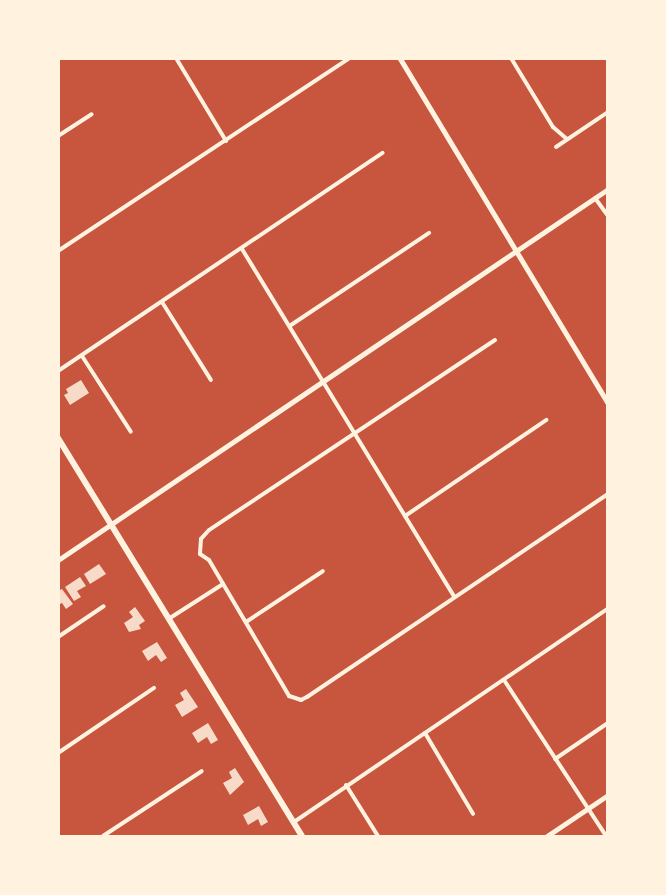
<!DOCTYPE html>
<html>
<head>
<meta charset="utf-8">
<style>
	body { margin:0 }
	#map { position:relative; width:666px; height:895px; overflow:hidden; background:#c8553d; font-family:Arial,sans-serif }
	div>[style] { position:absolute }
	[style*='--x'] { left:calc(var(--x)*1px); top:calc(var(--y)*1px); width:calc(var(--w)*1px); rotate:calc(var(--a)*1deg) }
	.building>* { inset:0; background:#f7dbc8 }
	.minor>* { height:4px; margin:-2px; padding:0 2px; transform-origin:2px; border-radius:2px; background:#fff3e0 }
	.tertiary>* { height:4.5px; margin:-2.25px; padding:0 2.25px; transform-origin:2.25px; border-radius:2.25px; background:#fff3e0 }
	.secondary>* { height:5px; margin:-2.5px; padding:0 2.5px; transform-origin:2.5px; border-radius:2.5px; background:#fff3e0 }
	.primary>* { height:6px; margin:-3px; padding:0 3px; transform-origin:3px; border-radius:3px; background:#fff3e0 }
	span { translate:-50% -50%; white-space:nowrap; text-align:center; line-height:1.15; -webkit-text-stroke:6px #fff3e0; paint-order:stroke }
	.frame { position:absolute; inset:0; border:60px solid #fff3e0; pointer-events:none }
</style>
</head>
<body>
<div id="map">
	<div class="building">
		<i style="clip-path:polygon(81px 380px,89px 393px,70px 405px,64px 395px,68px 393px,66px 389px)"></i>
		<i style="clip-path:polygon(99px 564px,106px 574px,90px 584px,84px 574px)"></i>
		<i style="clip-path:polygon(80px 577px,86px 586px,77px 591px,81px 597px,74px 601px,65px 587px)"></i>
		<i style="clip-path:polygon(62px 589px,73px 604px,66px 609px,62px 603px,58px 605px,58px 591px)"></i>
		<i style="clip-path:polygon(135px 607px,145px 621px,139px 625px,141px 629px,129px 632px,124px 623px,133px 617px,129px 612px)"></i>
		<i style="clip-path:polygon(157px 642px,167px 658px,161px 662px,156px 655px,148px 661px,142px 651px)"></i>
		<i style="clip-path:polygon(186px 689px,198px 707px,182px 717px,175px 705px,184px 700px,180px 693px)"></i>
		<i style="clip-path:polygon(208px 723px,218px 740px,211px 744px,207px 737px,198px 743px,192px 733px)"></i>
		<i style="clip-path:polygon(235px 768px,244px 782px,230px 795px,223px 783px,232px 778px,229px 772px)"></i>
		<i style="clip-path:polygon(259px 806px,268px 822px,261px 826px,258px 819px,248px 825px,243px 815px)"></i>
	</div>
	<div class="minor">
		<i style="--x:176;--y:58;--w:97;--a:58.9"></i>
		<i style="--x:511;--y:58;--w:81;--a:58.7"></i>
		<i style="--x:553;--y:127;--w:18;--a:41"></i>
		<i style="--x:58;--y:136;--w:40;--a:-32.9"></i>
		<i style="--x:556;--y:147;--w:63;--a:-33.9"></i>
		<i style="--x:595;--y:198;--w:22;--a:54"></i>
		<i style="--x:242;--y:249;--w:407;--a:58.6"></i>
		<i style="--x:58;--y:251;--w:350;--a:-33.5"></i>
		<i style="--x:162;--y:302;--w:92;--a:57.9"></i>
		<i style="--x:291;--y:325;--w:166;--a:-33.7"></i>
		<i style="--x:495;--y:340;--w:343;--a:146.4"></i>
		<i style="--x:209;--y:530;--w:12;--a:132"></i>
		<i style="--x:201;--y:539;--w:15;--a:94"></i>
		<i style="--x:200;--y:554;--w:11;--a:34"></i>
		<i style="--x:209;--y:560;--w:158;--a:59.5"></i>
		<i style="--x:289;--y:696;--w:13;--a:18"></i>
		<i style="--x:301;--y:700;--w:7;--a:-27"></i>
		<i style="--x:307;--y:697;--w:363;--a:-34"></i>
		<i style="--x:82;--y:356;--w:90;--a:57.2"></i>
		<i style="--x:58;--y:371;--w:391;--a:-33.9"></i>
		<i style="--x:405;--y:516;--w:171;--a:-34.2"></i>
		<i style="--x:170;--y:618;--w:63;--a:-32.7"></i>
		<i style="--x:246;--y:622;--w:92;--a:-33.5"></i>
		<i style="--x:58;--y:637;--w:55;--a:-34"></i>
		<i style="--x:504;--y:680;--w:186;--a:56.8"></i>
		<i style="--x:425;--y:733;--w:94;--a:59.3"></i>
		<i style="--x:58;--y:753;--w:116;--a:-34.1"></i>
		<i style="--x:555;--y:759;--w:64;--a:-34.2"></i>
		<i style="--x:346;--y:785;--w:60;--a:57.9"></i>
		<i style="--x:294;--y:822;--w:379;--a:-34.2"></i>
		<i style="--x:103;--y:836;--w:118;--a:-33.3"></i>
	</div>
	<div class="tertiary">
		<i style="--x:400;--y:58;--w:403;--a:58.9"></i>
		<i style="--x:547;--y:836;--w:73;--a:-33.9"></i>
	</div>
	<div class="secondary">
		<i style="--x:58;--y:560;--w:663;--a:-34"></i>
	</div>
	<div class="primary">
		<i style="--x:58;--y:438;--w:467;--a:58.5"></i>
	</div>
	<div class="frame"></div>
</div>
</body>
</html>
